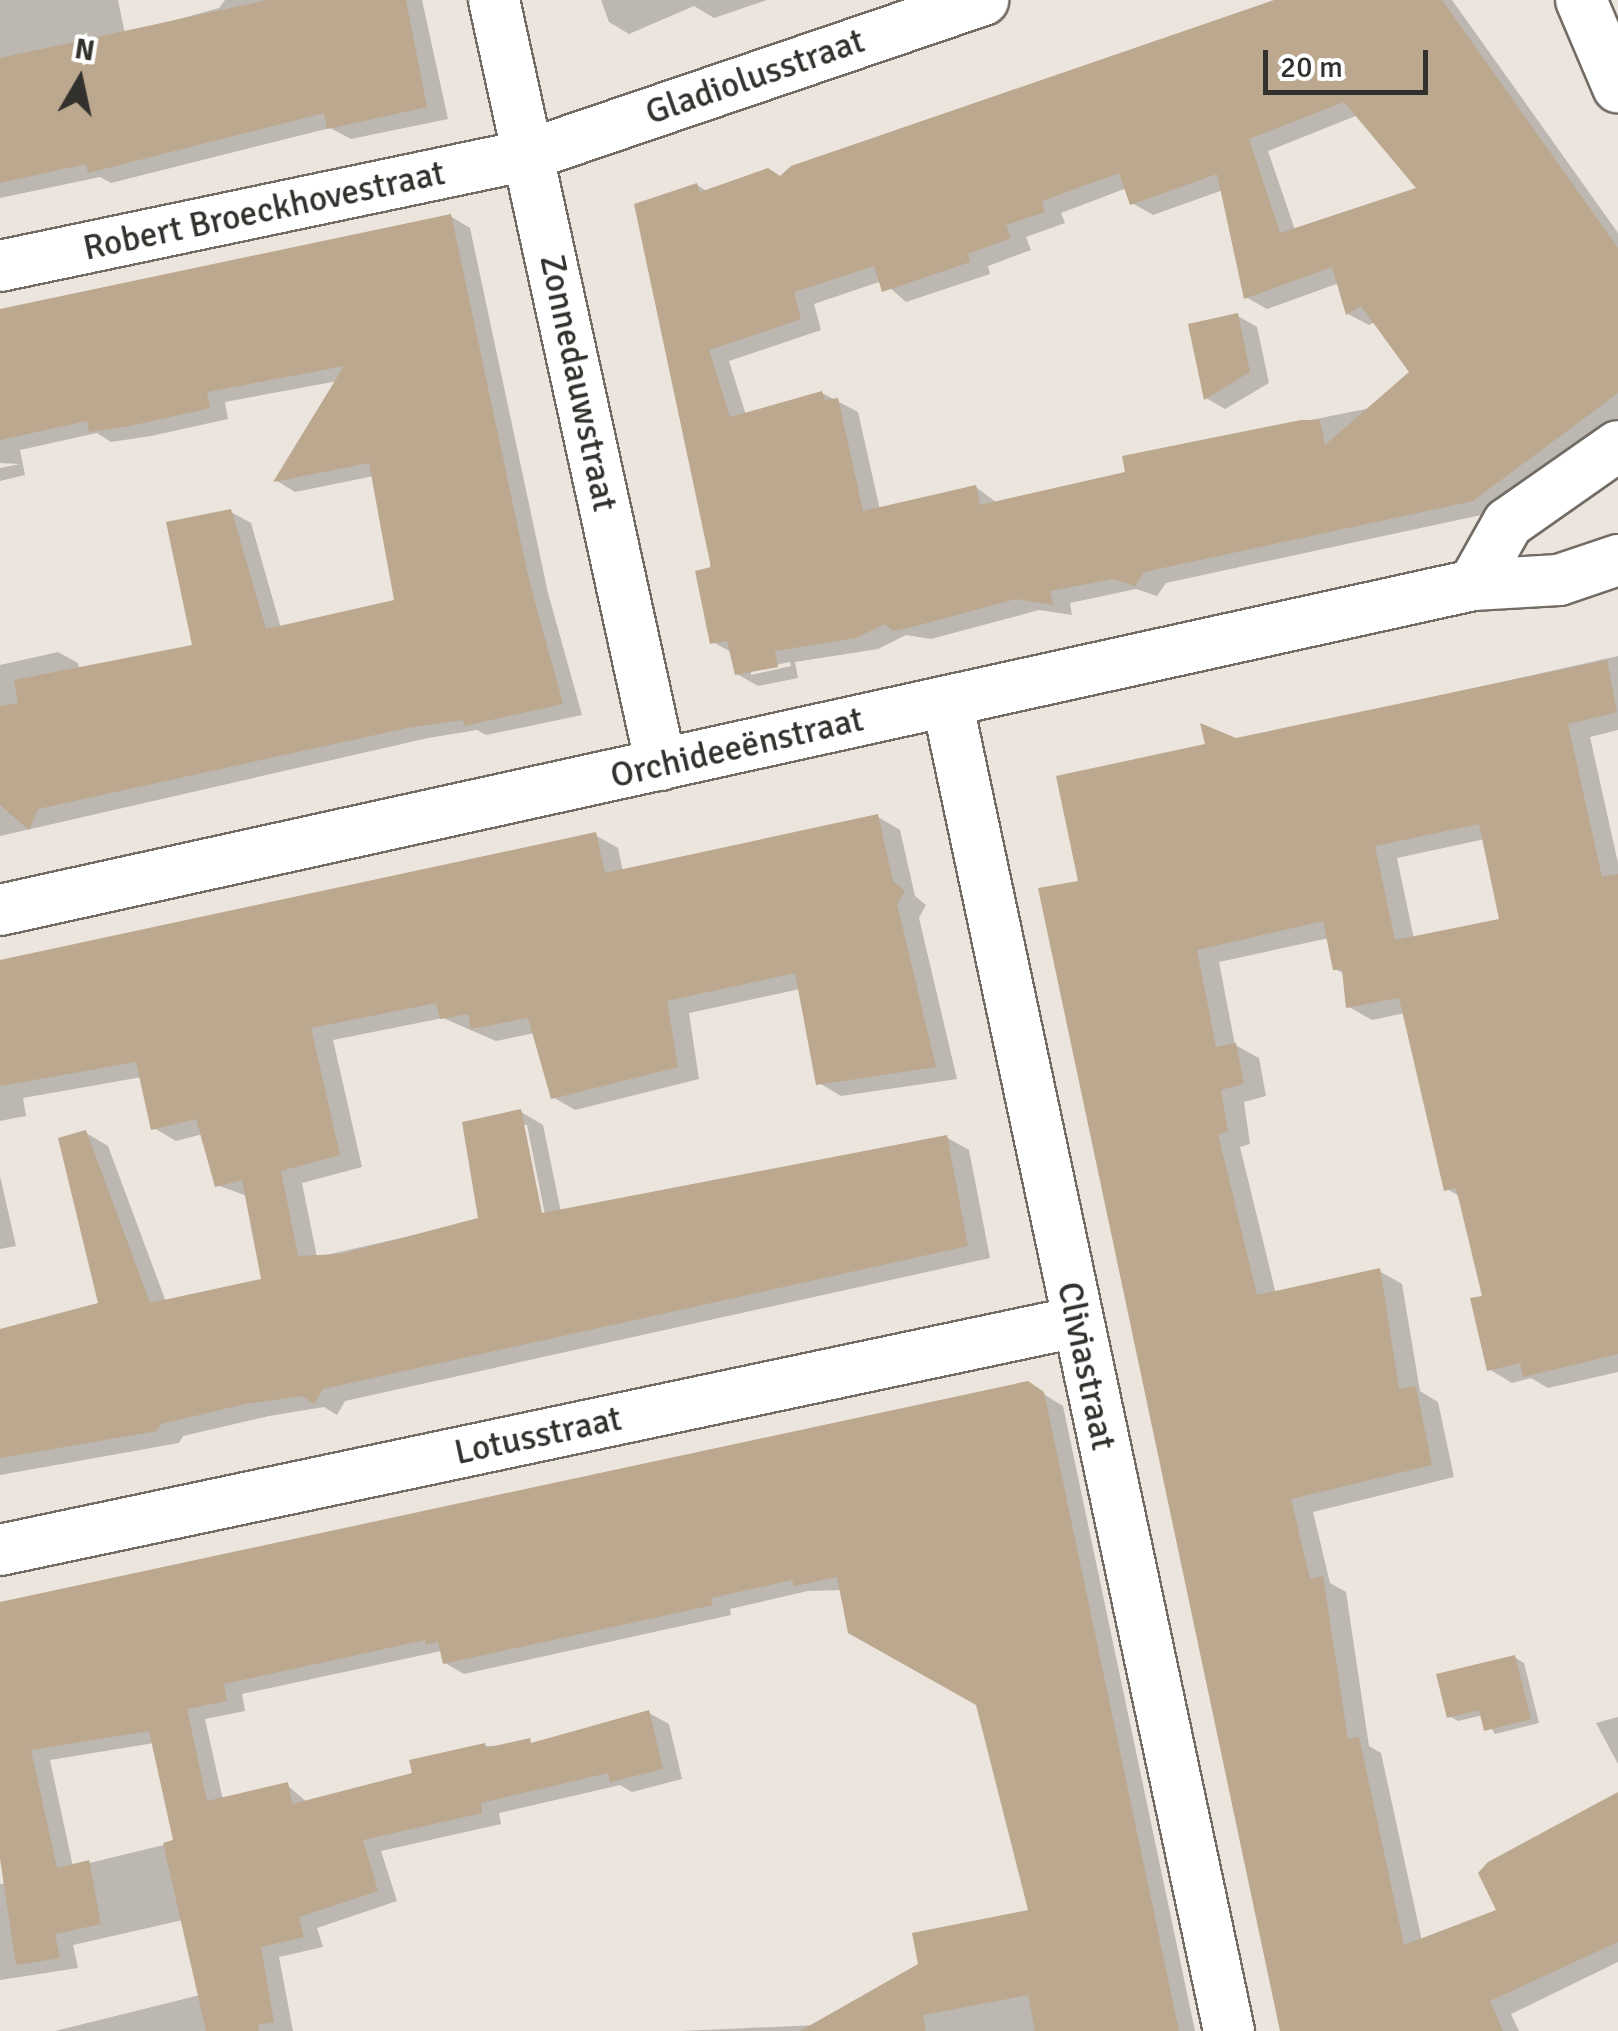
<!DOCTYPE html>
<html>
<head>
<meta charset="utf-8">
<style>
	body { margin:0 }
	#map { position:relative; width:1618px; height:2031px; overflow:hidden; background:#ece5dd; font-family:Signika,sans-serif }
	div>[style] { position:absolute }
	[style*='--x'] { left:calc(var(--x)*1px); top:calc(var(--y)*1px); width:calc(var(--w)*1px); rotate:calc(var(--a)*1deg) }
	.shadow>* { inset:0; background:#0003 }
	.building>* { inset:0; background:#bba88e }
	.roads { filter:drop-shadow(2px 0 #726c65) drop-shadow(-2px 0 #726c65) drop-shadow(0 2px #726c65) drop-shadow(0 -2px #726c65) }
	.minor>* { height:50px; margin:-25px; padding:0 25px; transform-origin:25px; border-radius:25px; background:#fff }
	span { translate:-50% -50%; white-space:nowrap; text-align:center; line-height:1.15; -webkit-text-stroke:10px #fff; paint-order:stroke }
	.street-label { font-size:35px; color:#33312d }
	.north { position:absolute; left:30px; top:30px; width:100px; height:100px; -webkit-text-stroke:8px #fff; paint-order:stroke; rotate:9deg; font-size:28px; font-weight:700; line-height:40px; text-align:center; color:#33312d }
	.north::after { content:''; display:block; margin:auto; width:35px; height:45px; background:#33312d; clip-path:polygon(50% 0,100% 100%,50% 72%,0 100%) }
	.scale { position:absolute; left:1263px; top:50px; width:165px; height:45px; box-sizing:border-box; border:5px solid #33312d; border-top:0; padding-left:12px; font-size:30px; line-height:35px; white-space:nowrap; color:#33312d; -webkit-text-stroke:8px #fff; paint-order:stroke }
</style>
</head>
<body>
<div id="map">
	<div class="shadow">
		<i style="clip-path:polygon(0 0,118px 0,125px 34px,219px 8px,225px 0,422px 0,448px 119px,351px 139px,330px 128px,111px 183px,100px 177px,0 198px)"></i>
		<i style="clip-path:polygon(601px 0,767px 0,714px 18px,694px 6px,629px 34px,609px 22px)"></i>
		<i style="clip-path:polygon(evenodd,1284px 0,1452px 0,1618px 233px,1618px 420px,1495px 512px,1166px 583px,1157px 596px,1136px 589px,1070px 603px,1072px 615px,1039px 610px,931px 639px,906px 635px,878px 649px,795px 662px,798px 678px,758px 686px,737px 674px,731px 652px,713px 642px,697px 185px,708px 192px,781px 178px,1284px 0,1358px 115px,1421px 190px,1295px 230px,1268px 151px,1358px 115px,1284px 0,1127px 188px,1132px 203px,1153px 215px,1223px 190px,1246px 297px,1267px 309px,1339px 283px,1348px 314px,1369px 325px,1375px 322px,1413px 372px,1371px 408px,1125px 457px,1128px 474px,997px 503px,976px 487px,880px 510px,858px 412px,822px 393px,746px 415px,729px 361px,821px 330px,814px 304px,882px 281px,906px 302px,990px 274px,988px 266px,1031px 250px,1026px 237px,1065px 223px,1061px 213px,1127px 188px,1284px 0,790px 662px,791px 666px,751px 675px,751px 670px,790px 662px)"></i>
		<i style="clip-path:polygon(450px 216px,470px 228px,548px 593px,582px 715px,486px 735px,477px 730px,428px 738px,0 836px,0 665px,58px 652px,78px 663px,80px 672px,195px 647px,231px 512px,251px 523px,281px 628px,397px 601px,374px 476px,295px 492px,277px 481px,338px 381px,225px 402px,228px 419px,151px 436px,111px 442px,97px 433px,20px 450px,25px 475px,0 481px,0 468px,20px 464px,0 463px,0 312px)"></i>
		<i style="clip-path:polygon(1238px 316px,1257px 327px,1269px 383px,1225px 409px,1206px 398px)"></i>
		<i style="clip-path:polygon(evenodd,1618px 656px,1618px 730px,1590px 737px,1618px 863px,1618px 1372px,1548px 1388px,1531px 1378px,1512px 1383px,1489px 1369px,1485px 1298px,1461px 1197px,1447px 1189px,1405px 1013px,1372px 1020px,1349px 1007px,1345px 974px,1335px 969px,1329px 938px,1219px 962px,1235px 1045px,1259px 1058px,1266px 1096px,1244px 1102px,1250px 1144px,1240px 1147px,1276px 1294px,1379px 1271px,1402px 1284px,1420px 1391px,1438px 1402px,1454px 1477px,1313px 1512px,1330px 1583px,1346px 1592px,1369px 1746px,1381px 1753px,1422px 1941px,1500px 1912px,1618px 1795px,1618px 1962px,1511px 2014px,1519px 2031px,1283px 2031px,1081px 883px,1236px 741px,1618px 656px,1485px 839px,1502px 921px,1414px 939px,1397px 858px,1485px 839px)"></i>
		<i style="clip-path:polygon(evenodd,878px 817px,900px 830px,915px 896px,926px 905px,919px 918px,957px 1079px,841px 1096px,819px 1083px,800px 989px,689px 1013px,699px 1079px,575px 1110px,553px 1097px,535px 1033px,496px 1041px,443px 1018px,333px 1040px,362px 1167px,302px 1183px,317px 1257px,481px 1220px,521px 1112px,543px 1125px,561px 1212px,946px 1137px,969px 1150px,990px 1258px,345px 1401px,337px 1415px,324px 1407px,269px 1416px,183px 1436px,179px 1443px,0 1475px,0 1332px,100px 1305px,86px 1133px,108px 1146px,166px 1302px,264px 1281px,247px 1196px,217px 1185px,203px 1134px,176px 1141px,154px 1128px,142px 1077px,23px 1098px,26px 1116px,0 1121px,0 963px,595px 835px,618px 848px,623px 872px,878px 817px,522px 1125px,527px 1125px,547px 1225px,542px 1226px,522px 1125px)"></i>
		<i style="clip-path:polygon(0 1176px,16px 1246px,0 1249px)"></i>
		<i style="clip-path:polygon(evenodd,1027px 1384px,1063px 1406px,1195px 2031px,682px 2031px,816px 2025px,1031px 1912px,979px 1704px,842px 1590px,808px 1591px,730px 1609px,731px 1615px,464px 1674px,445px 1663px,441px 1651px,242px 1694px,245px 1711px,205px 1719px,223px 1800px,287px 1785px,308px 1803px,415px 1775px,485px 1746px,537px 1745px,649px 1713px,669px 1724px,682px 1779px,632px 1792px,620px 1785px,499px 1813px,501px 1824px,381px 1851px,397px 1901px,317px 1928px,323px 1947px,279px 1957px,293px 2031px,55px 2031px,200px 1995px,183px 1920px,73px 1945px,78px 1968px,0 1980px,0 1884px,8px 1883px,0 1848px,0 1603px,1027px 1384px,154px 1743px,176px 1842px,73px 1867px,50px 1760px,154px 1743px)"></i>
		<i style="clip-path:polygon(1514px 1657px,1524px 1663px,1539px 1723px,1495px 1734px,1483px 1715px,1458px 1721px,1449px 1716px)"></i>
		<i style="clip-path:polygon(1618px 1717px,1618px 1764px,1596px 1723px)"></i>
	</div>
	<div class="building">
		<i style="clip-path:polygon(268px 0,406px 0,427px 107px,327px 129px,324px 113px,88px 173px,86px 164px,0 183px,0 58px)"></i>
		<i style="clip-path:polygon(evenodd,1274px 0,1442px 0,1618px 248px,1618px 393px,1473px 501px,1144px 572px,1135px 586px,1113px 579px,1050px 591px,1053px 605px,1016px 599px,908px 628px,893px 631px,885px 624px,856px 638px,775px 651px,778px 667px,735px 675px,727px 641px,710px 644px,695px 571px,711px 567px,634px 204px,697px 183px,700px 192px,768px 168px,780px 176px,791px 166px,1274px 0,1344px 102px,1416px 188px,1280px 233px,1249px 139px,1344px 102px,1274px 0,1119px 173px,1130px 205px,1217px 174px,1244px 299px,1332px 267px,1346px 315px,1361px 306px,1409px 372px,1325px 445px,1320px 420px,1301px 420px,1122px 456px,1125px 472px,980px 505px,976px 485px,863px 511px,838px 398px,825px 400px,822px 391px,730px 417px,709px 350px,801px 319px,794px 292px,874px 266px,882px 292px,970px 262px,968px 254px,1011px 238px,1006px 225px,1045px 212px,1042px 201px,1119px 173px)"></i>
		<i style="clip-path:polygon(451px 214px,529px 580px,563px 704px,464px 726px,463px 720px,407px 728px,38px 809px,29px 830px,0 805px,0 706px,18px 703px,14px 680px,192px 645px,166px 522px,231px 509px,266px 629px,394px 600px,369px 463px,273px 482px,344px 366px,207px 392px,210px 408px,130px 426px,89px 432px,87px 421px,0 440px,0 309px)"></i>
		<i style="clip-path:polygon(1238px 313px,1250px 372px,1204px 400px,1188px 324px)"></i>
		<i style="clip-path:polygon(evenodd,1607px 660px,1617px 712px,1568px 724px,1602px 877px,1618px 874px,1618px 1354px,1523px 1377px,1520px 1363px,1487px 1371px,1470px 1298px,1482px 1296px,1456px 1188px,1444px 1191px,1399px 998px,1346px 1008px,1342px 970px,1333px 970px,1323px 921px,1197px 950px,1216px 1047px,1236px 1043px,1244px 1084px,1221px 1090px,1228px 1132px,1218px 1134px,1257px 1295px,1380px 1268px,1399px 1389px,1416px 1386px,1432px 1465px,1291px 1499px,1310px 1579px,1323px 1576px,1348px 1739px,1359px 1737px,1404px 1945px,1496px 1910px,1478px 1873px,1488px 1862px,1618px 1792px,1618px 1942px,1490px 2001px,1503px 2031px,1280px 2031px,1038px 888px,1078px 881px,1056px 776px,1205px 744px,1200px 723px,1236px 738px,1607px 660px,1479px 824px,1499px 919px,1395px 940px,1375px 846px,1479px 824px)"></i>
		<i style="clip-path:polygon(878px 814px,893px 881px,905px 891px,897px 904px,936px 1067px,816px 1085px,795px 973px,667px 1001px,678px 1067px,551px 1099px,528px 1018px,471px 1029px,468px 1014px,440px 1019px,436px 1003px,311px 1028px,340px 1155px,281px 1171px,298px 1256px,341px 1254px,478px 1218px,462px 1122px,521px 1109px,542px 1213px,947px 1135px,968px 1246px,323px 1389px,314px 1404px,302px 1396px,245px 1404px,161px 1424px,157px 1431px,0 1458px,0 1329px,98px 1303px,58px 1138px,86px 1130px,150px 1303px,261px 1279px,242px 1180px,215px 1187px,196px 1119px,151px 1130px,136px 1062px,0 1086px,0 960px,596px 832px,605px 873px)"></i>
		<i style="clip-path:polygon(1028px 1381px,1044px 1392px,1179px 2031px,1035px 2031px,1028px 1995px,923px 2015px,926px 2031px,800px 2031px,918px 1964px,912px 1933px,1028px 1910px,976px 1705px,848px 1633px,837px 1577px,794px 1586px,792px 1580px,711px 1598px,713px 1605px,443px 1664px,438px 1642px,426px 1645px,425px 1640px,224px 1684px,227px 1701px,187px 1709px,207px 1801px,288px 1782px,292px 1804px,412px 1773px,409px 1760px,485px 1743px,486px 1748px,530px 1738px,531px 1743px,649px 1710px,663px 1769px,610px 1782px,608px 1773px,481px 1803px,482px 1813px,363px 1840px,378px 1891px,299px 1917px,304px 1937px,261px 1947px,274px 2022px,258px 2025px,259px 2031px,206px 2031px,163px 1843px,173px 1840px,149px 1731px,31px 1750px,57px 1868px,89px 1860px,101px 1924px,55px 1934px,60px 1958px,16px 1965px,0 1859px,0 1602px)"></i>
		<i style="clip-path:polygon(1515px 1655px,1531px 1719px,1484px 1731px,1479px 1710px,1447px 1718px,1436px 1674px)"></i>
	</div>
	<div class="roads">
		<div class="minor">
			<i style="--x:494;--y:0;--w:783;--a:77.69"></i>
			<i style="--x:1581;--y:0;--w:95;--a:67"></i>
			<i style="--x:0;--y:266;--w:540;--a:-11.87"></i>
			<i style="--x:528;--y:155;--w:481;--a:-18.8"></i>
			<i style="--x:1473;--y:585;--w:71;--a:-60.6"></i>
			<i style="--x:1508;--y:523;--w:134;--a:-35"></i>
			<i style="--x:947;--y:701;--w:1360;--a:78.03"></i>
			<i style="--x:0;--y:910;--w:1508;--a:-12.44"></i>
			<i style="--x:1473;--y:585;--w:86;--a:-3.3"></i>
			<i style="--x:1559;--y:580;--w:62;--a:-18.7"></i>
			<i style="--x:0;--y:1550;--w:1100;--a:-11.96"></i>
		</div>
	</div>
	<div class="street-label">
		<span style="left:755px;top:77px;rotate:-19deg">Gladiolusstraat</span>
		<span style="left:264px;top:211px;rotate:-12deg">Robert Broeckhovestraat</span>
		<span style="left:578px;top:383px;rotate:78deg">Zonnedauwstraat</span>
		<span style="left:737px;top:748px;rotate:-13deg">Orchideeënstraat</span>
		<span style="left:1086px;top:1366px;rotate:78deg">Cliviastraat</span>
		<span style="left:538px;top:1436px;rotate:-12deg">Lotusstraat</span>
	</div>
	<div class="north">N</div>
	<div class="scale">20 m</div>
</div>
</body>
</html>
